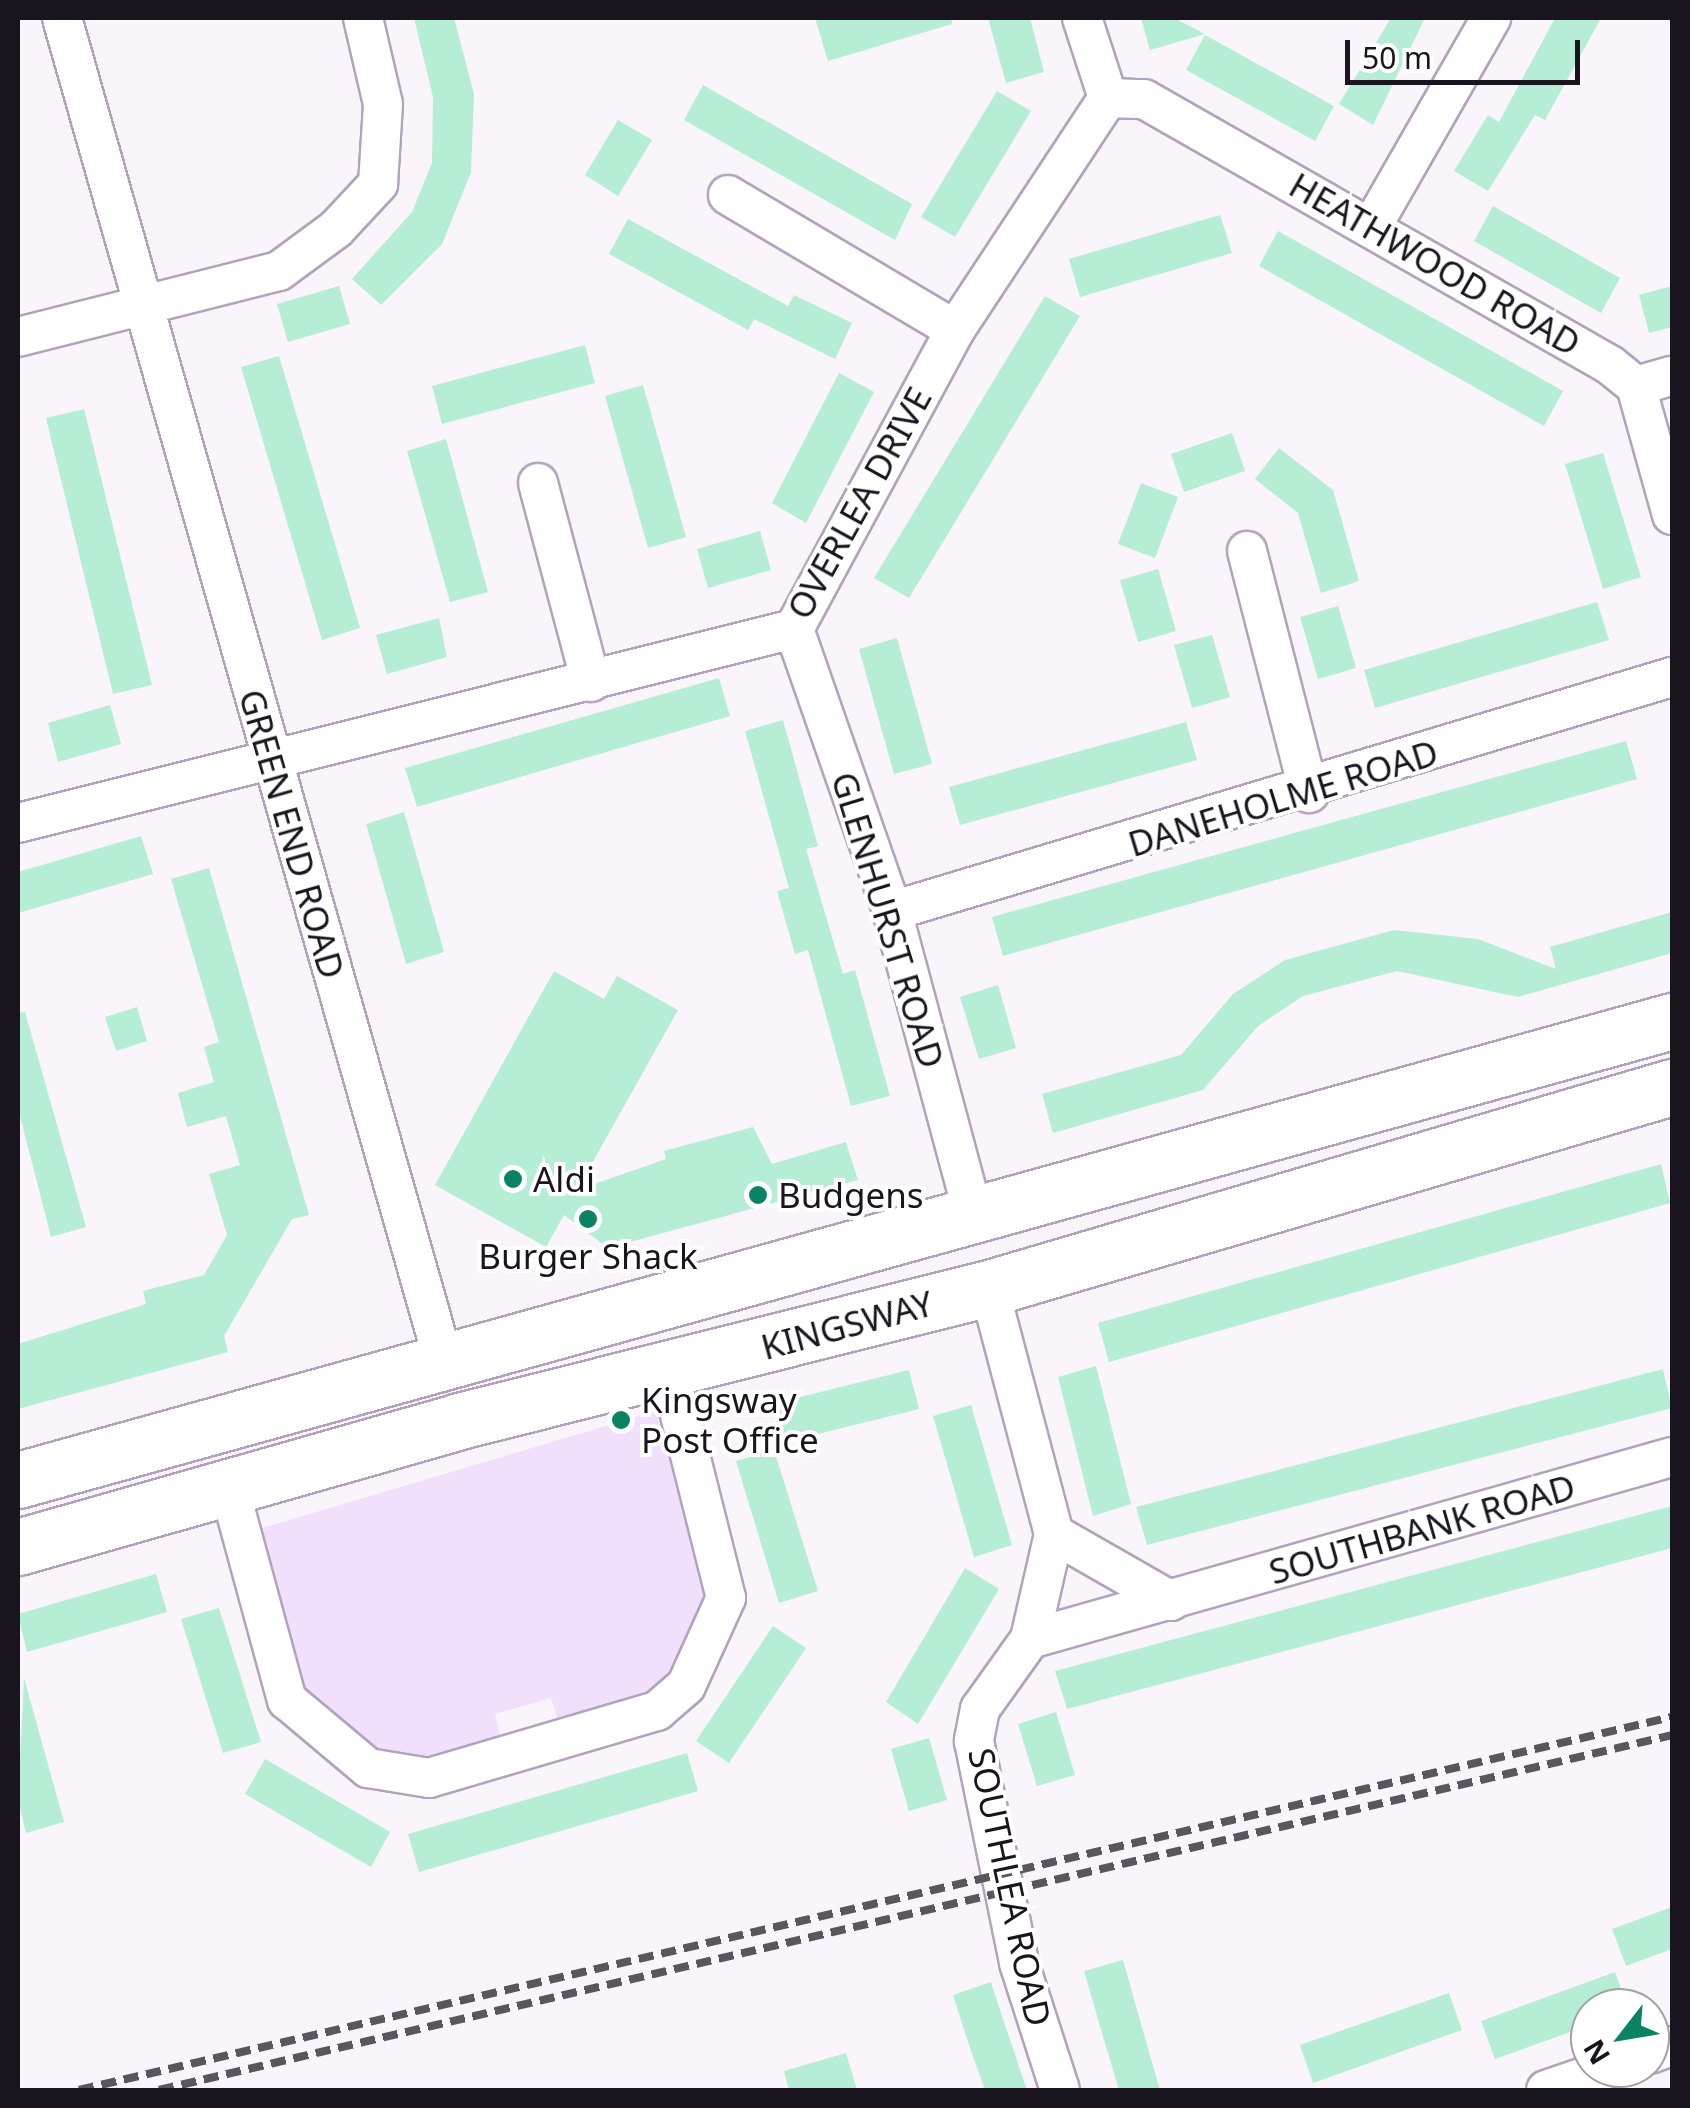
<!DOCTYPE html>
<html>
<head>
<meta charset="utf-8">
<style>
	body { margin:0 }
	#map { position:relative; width:1690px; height:2108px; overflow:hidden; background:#f9f5fb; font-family:"Noto Sans",sans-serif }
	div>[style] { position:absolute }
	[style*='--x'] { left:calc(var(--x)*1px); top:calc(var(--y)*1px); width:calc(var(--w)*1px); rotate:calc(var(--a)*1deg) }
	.green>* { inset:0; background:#f1e0fc }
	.building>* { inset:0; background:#b6edd5 }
	.roads { filter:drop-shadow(2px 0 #b3a2be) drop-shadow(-2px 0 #b3a2be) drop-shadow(0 2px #b3a2be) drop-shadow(0 -2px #b3a2be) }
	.minor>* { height:38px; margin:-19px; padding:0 19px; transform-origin:19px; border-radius:19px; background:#fff }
	.highway>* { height:55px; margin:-27.5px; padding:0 27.5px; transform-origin:27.5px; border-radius:27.5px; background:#fff }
	.rail>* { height:8px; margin-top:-4px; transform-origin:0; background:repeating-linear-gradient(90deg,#5a555e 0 15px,transparent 0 23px) }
	.dots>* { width:28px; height:28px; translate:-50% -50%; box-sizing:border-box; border:5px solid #fff; border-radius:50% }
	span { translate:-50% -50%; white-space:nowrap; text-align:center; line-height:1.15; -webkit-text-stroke:8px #fff; paint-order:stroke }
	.street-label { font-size:35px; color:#1a141e }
	.poi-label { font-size:35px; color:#1a141e }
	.left { translate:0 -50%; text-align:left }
	.frame { position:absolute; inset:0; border:20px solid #1a141e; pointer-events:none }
	.north { position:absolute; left:1570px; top:1988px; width:100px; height:100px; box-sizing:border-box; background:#fff; border:2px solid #a3a1a5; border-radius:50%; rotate:239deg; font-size:28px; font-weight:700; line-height:40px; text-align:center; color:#1a141e }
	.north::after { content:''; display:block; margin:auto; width:35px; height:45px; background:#0b8261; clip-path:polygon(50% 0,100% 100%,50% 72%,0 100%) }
	.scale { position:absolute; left:1345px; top:40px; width:235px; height:45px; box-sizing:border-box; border:5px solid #1a141e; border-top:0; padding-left:12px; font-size:30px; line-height:35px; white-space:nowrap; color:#1a141e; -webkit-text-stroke:8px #fff; paint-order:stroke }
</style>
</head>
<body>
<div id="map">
	<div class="green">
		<i style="clip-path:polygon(656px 1411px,706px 1601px,675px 1666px,644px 1698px,559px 1724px,551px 1698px,495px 1714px,501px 1740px,433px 1760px,386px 1760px,302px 1691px,259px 1529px)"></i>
	</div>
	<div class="building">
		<i style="clip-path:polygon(414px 18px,454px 18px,474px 94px,471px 172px,442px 244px,381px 305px,352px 279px,412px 212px,432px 163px,433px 97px)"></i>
		<i style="clip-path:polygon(815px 18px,951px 18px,952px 24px,828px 61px)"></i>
		<i style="clip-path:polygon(988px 18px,1030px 18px,1044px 72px,1006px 83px)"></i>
		<i style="clip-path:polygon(1141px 18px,1174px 18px,1205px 34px,1150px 50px)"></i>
		<i style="clip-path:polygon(1391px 18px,1425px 18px,1373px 125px,1339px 104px)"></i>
		<i style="clip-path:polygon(1555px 18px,1601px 18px,1545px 120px,1535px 115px,1488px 191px,1454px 171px,1488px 115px,1499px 122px)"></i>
		<i style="clip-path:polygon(1205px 35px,1334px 106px,1315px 141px,1186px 70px)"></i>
		<i style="clip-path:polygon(703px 85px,912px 204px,895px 240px,684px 120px)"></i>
		<i style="clip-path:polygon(997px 91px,1031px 111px,955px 237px,921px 217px)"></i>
		<i style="clip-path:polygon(618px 120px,652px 140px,618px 196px,585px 175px)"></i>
		<i style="clip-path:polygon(1493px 206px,1620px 278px,1601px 313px,1474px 241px)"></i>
		<i style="clip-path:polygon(1220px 215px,1232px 253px,1080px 297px,1069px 259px)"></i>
		<i style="clip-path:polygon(628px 219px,788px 306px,794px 295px,852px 323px,835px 359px,754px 319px,748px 330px,609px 254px)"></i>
		<i style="clip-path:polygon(1278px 231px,1563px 391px,1544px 426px,1259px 266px)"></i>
		<i style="clip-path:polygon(339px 286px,350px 324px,288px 342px,277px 304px)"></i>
		<i style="clip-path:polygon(1672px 286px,1672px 327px,1649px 333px,1639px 295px)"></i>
		<i style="clip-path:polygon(1045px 296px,1080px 316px,909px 598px,874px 578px)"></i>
		<i style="clip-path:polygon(585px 345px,595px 383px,442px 424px,432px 386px)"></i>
		<i style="clip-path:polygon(279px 356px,360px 628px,322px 640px,241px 367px)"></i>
		<i style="clip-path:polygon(839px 373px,874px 392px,806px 523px,772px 503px)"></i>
		<i style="clip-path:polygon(643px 385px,686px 537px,648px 548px,605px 396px)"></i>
		<i style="clip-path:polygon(84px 409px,152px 685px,113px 694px,46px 418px)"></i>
		<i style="clip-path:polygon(1232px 433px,1245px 471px,1184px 492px,1171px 454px)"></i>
		<i style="clip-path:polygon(446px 439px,488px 592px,450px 602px,407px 451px)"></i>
		<i style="clip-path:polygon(1279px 448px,1333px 490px,1359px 581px,1321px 593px,1298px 513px,1255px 479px)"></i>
		<i style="clip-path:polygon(1603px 453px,1641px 577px,1603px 589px,1565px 464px)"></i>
		<i style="clip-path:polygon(1141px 483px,1178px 497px,1155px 558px,1118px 544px)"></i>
		<i style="clip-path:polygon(760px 531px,771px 570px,708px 588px,697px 549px)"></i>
		<i style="clip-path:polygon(1158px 569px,1176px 631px,1138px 642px,1120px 580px)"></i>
		<i style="clip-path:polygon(1597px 602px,1609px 640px,1375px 708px,1364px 670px)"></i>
		<i style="clip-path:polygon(1338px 606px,1356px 668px,1318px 679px,1300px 617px)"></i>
		<i style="clip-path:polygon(439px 618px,447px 657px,387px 674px,376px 635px)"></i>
		<i style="clip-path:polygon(1212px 635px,1230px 697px,1192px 708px,1174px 645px)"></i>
		<i style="clip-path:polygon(897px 638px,932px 764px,894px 774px,859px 649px)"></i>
		<i style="clip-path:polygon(719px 678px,730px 716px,417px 807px,405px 768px)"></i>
		<i style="clip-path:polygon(110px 705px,121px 744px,58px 762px,48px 723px)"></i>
		<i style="clip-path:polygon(783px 720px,818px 846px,806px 849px,843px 974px,855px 970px,890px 1096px,851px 1106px,808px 950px,795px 954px,777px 891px,789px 888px,745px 731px)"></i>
		<i style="clip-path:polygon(1186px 722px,1197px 760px,960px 825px,949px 787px)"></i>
		<i style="clip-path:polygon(1626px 741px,1637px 779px,1003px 956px,992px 917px)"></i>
		<i style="clip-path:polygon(404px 812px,444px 952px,406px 964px,366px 824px)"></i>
		<i style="clip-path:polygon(141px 836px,153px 874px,18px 913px,18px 872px)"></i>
		<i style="clip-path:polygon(209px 868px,309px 1215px,292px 1219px,224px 1336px,228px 1352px,18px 1409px,18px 1344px,146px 1304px,143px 1291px,204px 1275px,227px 1235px,209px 1174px,240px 1165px,226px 1116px,187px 1127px,178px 1093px,214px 1082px,204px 1047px,219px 1042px,171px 879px)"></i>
		<i style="clip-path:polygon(1672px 912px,1672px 953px,1518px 997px,1397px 971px,1303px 996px,1258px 1026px,1203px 1090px,1053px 1133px,1042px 1094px,1181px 1055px,1233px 994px,1285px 960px,1394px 930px,1478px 939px,1556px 969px,1550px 947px)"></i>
		<i style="clip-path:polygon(554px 971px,604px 999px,617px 976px,678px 1010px,577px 1190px,666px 1159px,664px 1151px,753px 1127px,772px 1164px,846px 1142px,858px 1180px,608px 1248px,564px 1215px,546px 1247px,435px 1185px)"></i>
		<i style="clip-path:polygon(998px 985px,1016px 1048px,979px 1059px,960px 997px)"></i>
		<i style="clip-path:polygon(137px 1007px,147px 1041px,116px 1051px,105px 1017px)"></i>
		<i style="clip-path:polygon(25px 1012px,86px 1227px,51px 1237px,18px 1108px,18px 1013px)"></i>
		<i style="clip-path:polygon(1661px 1164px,1670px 1203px,1109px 1362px,1098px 1323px)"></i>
		<i style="clip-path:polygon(1096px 1366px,1131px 1504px,1093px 1516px,1058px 1377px)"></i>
		<i style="clip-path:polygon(1663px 1369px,1672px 1408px,1147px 1545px,1136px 1507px)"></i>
		<i style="clip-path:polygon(909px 1370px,919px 1409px,786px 1442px,776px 1403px)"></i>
		<i style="clip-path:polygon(971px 1405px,1012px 1545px,974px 1557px,933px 1416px)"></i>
		<i style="clip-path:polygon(774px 1450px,818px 1591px,779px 1603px,736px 1461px)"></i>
		<i style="clip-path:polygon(1672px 1506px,1672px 1548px,1067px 1709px,1055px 1671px)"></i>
		<i style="clip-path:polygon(965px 1568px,999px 1589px,918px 1724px,886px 1702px)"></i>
		<i style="clip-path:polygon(156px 1574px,167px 1612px,27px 1652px,18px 1614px)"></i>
		<i style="clip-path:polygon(219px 1608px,261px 1742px,223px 1753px,181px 1619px)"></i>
		<i style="clip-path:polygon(773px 1626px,806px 1648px,729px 1763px,696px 1741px)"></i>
		<i style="clip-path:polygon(24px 1678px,64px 1822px,26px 1833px,18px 1800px)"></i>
		<i style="clip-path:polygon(1056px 1712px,1075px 1775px,1037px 1786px,1018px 1724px)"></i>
		<i style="clip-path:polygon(929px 1738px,947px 1800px,909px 1811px,891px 1749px)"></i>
		<i style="clip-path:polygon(687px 1753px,698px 1791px,419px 1872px,408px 1834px)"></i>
		<i style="clip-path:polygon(265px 1759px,390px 1832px,371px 1867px,245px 1794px)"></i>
		<i style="clip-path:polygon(1672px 1907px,1672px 1949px,1626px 1966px,1612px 1929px)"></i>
		<i style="clip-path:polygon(1123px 1960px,1143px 2031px,1160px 2090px,1119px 2090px,1102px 2033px,1084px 1971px)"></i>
		<i style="clip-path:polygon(1615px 1972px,1628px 2008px,1590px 2008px,1590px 2025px,1495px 2059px,1481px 2021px)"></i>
		<i style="clip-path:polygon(991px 1982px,1001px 2013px,1027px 2090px,985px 2090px,970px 2048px,953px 1995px)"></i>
		<i style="clip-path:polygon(1449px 1993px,1462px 2030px,1313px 2083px,1300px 2045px)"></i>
		<i style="clip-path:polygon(846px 2053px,857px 2090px,789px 2090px,784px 2071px)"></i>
	</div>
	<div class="roads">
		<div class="minor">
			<i style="--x:62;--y:18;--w:1394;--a:74.14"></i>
			<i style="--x:1108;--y:98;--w:36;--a:2"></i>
			<i style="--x:1144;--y:99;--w:537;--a:29.72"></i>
			<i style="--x:1610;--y:365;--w:33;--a:39"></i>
			<i style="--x:1636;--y:386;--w:134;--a:74.4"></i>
			<i style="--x:728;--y:195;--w:264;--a:30.7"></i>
			<i style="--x:1372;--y:226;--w:240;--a:-60.2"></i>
			<i style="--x:18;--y:337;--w:269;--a:-14.2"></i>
			<i style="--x:279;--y:271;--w:71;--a:-36.4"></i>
			<i style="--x:336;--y:229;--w:62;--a:-47"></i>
			<i style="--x:378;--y:184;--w:80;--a:-86.4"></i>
			<i style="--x:383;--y:104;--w:88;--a:-103.1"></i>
			<i style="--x:1636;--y:386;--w:37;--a:-16"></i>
			<i style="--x:538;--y:483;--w:206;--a:75.1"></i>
			<i style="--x:1247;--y:551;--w:250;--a:75.6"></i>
			<i style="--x:794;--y:629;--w:299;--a:70.8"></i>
			<i style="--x:892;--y:911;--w:314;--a:75"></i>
			<i style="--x:18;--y:823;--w:800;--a:-14.04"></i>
			<i style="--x:794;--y:629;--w:340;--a:-61.7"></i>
			<i style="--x:955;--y:330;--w:278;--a:-56.6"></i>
			<i style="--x:1108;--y:98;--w:84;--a:-108"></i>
			<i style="--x:892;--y:911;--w:814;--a:-16.7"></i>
			<i style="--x:989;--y:1288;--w:254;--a:75.2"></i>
			<i style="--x:1054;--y:1534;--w:108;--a:102.9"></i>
			<i style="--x:1030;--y:1639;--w:86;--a:125.5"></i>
			<i style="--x:980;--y:1709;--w:33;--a:101"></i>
			<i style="--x:974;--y:1741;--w:227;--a:78.5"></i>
			<i style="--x:1019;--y:1963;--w:133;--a:72.1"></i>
			<i style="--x:229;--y:1487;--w:221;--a:74.8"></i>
			<i style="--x:287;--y:1700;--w:106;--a:40"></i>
			<i style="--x:368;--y:1768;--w:62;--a:9.3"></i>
			<i style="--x:429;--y:1778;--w:238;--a:-16.4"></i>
			<i style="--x:657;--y:1711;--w:38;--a:-41"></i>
			<i style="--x:686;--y:1686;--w:97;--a:-65.6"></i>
			<i style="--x:726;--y:1598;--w:234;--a:-104.1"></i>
			<i style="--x:1054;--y:1534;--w:135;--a:29.8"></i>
			<i style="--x:1030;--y:1639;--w:667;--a:-15.83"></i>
			<i style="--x:1650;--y:2054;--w:23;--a:-20"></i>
			<i style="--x:1546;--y:2090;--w:68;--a:-19"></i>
		</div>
		<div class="highway">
			<i style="--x:18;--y:1480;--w:1717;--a:-15.51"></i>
			<i style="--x:18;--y:1547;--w:459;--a:-15.9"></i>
			<i style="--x:459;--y:1421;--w:546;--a:-14.09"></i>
			<i style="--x:989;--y:1288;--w:712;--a:-16.4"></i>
		</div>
	</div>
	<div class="rail">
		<i style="--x:79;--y:2090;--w:1636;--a:-13.18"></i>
		<i style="--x:159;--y:2090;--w:1554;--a:-13.2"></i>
	</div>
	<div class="dots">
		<i style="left:513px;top:1179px;background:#0b8261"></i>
		<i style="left:758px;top:1195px;background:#0b8261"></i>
		<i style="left:588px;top:1219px;background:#0b8261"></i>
		<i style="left:621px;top:1420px;background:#0b8261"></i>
	</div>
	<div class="street-label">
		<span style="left:1435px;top:264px;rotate:30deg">HEATHWOOD ROAD</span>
		<span style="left:859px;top:503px;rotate:-61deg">OVERLEA DRIVE</span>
		<span style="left:1283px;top:798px;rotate:-17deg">DANEHOLME ROAD</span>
		<span style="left:292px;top:834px;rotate:74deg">GREEN END ROAD</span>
		<span style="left:888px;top:920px;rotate:73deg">GLENHURST ROAD</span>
		<span style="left:847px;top:1325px;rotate:-15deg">KINGSWAY</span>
		<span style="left:1422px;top:1529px;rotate:-16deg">SOUTHBANK ROAD</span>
		<span style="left:1010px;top:1887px;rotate:78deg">SOUTHLEA ROAD</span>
	</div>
	<div class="poi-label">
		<span class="left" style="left:533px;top:1179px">Aldi</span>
		<span class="left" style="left:778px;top:1195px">Budgens</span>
		<span style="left:588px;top:1256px">Burger Shack</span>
		<span class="left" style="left:641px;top:1420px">Kingsway<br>Post Office</span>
	</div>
	<div class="frame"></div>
	<div class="north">N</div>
	<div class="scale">50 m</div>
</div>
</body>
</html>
